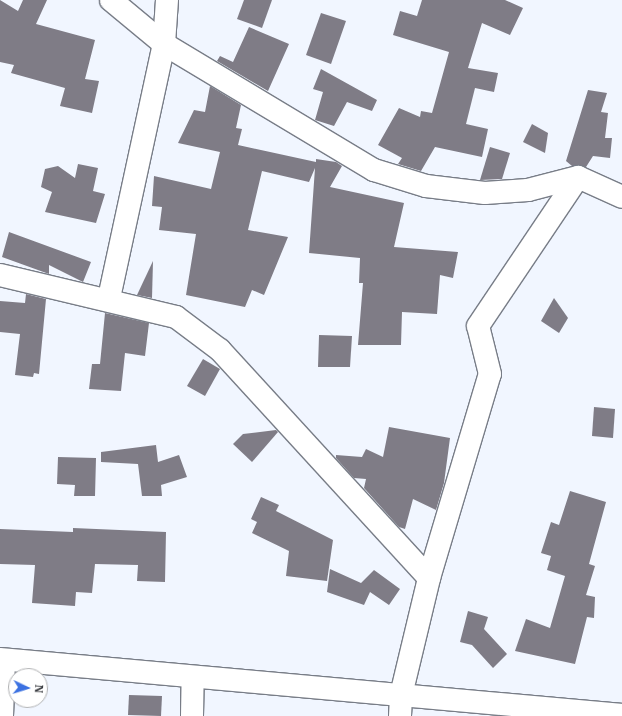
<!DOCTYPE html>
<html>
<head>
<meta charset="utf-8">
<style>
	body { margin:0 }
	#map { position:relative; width:622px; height:716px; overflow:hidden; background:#f1f6ff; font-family:"IBM Plex Serif",serif }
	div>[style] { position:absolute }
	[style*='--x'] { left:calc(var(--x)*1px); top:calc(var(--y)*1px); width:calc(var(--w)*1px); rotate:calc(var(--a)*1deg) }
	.building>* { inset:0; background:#7f7c86 }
	.roads { filter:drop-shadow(1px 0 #787d87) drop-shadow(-1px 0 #787d87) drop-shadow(0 1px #787d87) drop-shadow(0 -1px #787d87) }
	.minor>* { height:22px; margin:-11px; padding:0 11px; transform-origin:11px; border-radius:11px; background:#fff }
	span { translate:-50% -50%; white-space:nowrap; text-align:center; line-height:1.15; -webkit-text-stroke:4px #fff; paint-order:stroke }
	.north { position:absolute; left:8px; top:668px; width:40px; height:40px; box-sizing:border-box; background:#fff; border:1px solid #afb0b2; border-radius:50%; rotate:94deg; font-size:11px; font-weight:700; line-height:16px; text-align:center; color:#383a3f }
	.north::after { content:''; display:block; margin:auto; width:14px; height:18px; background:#3b71e1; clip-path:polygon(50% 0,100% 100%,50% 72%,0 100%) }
</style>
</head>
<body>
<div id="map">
	<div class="building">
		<i style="clip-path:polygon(0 0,18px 11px,23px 0,47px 0,36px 24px,95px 40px,85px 79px,99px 81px,92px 113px,60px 106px,65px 88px,11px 73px,14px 65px,0 62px)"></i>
		<i style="clip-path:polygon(244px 0,272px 0,262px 28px,237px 19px)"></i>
		<i style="clip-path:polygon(422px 0,505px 0,523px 8px,510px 35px,482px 23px,468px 68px,498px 73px,494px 92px,475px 88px,466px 124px,488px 129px,482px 157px,435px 147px,421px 171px,398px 164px,402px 158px,378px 145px,399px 108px,420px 117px,421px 111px,432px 113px,449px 52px,393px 35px,400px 11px,417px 16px)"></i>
		<i style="clip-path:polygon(321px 13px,346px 21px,331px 64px,306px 55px)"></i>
		<i style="clip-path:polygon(249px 27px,289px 44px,268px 91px,217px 61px,220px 56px,233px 62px)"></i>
		<i style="clip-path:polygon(321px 69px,377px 100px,372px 111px,347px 102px,334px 126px,315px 120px,323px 92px,313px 89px)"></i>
		<i style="clip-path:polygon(210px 86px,241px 105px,236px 128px,242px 129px,238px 145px,316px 162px,316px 159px,336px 162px,342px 166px,330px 187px,404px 203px,394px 247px,458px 252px,453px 278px,440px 275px,437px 314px,402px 312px,401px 345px,358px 345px,363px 283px,359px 283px,360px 258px,309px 253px,315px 168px,309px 182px,262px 171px,248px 230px,288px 237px,264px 295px,252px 290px,245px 307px,186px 295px,196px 234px,159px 230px,162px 207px,152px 206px,154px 176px,211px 189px,220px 152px,178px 143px,194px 110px,205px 112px)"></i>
		<i style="clip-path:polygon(588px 90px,607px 93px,601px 112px,608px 113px,605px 138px,612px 138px,610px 158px,593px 156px,586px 167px,572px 166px,566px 161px)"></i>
		<i style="clip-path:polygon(532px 124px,548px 133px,545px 153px,523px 142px)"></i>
		<i style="clip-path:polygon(490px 147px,510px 153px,502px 179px,480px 180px)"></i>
		<i style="clip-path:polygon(78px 164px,98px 168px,93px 191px,105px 194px,96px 223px,45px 212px,52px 192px,41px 187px,45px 169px,58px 166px,75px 178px)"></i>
		<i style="clip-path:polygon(9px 232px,91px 262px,83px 282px,49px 265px,49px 274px,2px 257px)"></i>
		<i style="clip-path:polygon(153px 261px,152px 298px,137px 295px)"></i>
		<i style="clip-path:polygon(26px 294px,46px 299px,39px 374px,34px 373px,33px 377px,15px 375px,20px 334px,0 332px,0 301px,25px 303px)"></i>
		<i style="clip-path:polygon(554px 298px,568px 318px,559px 333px,541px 321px)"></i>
		<i style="clip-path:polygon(105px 313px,149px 323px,145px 356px,125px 353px,121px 391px,89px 389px,92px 364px,100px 364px)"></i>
		<i style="clip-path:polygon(319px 335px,352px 336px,350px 367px,318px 367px)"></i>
		<i style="clip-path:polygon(203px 359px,220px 369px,205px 396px,187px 386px)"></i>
		<i style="clip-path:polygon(594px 407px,615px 409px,613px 438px,592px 436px)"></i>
		<i style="clip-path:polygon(389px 427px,450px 438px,444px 483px,436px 510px,413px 499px,405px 529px,399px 527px,364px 488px,366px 479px,354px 478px,336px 458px,336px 455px,362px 457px,366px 449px,383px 457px)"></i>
		<i style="clip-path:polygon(276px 430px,278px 432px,252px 462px,233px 444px,243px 434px)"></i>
		<i style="clip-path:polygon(156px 445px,158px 462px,179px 455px,187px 477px,161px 485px,162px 496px,142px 496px,138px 464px,101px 462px,101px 452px)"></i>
		<i style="clip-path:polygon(58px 457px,96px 458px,95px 496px,74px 496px,75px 485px,57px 484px)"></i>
		<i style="clip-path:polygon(570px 491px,606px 502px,589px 564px,595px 566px,586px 595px,595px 597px,594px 618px,587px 617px,575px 664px,515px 651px,526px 619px,550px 628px,565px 576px,547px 570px,551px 556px,541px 553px,551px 522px,559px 525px)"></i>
		<i style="clip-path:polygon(261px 497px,279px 505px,276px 511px,333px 540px,327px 581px,286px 576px,289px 551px,252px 533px,257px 522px,251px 519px)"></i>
		<i style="clip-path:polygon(73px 528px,166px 532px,165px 582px,137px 581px,138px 565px,95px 564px,92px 593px,76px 592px,75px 606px,32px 603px,35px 565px,0 564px,0 529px,73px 532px)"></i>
		<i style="clip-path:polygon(330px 569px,361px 583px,374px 570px,400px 589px,389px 605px,370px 592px,364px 605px,327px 592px)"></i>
		<i style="clip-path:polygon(468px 611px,488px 617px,484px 629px,507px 654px,493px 668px,472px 645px,460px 642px)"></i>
		<i style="clip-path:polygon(129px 695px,162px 696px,161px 716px,128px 715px)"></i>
	</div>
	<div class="roads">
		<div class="minor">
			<i style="--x:111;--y:0;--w:69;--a:39.7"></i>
			<i style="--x:164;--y:44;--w:245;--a:31"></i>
			<i style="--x:374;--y:170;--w:54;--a:17.1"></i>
			<i style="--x:426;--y:186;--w:59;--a:6.8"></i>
			<i style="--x:485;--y:193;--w:43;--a:-4"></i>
			<i style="--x:528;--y:190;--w:52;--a:-14.6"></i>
			<i style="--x:578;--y:177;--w:48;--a:24.4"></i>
			<i style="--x:0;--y:275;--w:181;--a:13.4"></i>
			<i style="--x:176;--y:317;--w:55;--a:36.9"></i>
			<i style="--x:220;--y:350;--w:309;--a:47.5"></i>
			<i style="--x:109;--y:298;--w:260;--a:-77.8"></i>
			<i style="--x:164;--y:44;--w:44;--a:-86.1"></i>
			<i style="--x:0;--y:659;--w:625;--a:5.14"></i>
			<i style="--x:2;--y:716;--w:56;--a:-88"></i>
			<i style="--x:192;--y:716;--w:39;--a:-89"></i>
			<i style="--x:400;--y:716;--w:21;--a:-87"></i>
			<i style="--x:401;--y:695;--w:120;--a:-76.5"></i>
			<i style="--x:429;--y:578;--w:213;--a:-73.4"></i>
			<i style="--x:490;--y:374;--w:49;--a:-104"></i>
			<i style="--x:478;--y:326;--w:179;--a:-56.1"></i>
		</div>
	</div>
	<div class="north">N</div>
</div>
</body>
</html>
